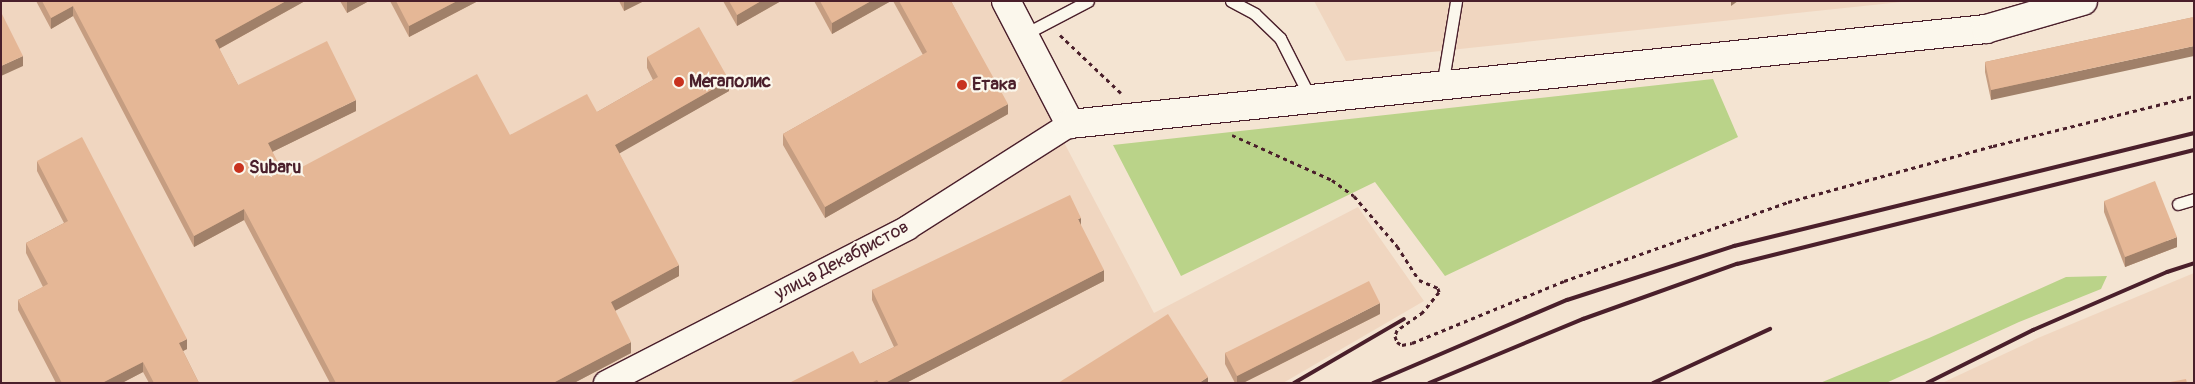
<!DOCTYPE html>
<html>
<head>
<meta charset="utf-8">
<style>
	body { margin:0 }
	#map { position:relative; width:2195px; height:384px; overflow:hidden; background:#f4e4d2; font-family:Pangolin,sans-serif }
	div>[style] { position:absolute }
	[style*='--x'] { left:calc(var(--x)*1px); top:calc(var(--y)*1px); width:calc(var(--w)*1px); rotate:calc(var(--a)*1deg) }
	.built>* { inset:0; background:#f0d6c0 }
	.green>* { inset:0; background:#bad389 }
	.path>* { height:3px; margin-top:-1.5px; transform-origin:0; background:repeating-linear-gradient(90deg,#4a1f2b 0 4px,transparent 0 8px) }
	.roads { filter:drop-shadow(1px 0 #4a1f2b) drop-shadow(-1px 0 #4a1f2b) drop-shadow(0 1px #4a1f2b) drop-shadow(0 -1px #4a1f2b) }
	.service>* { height:11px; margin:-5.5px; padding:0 5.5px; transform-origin:5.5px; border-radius:5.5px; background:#fbf7ec }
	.minor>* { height:24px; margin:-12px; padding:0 12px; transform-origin:12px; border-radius:12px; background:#fbf7ec }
	.tertiary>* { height:28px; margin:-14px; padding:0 14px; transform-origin:14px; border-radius:14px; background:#fbf7ec }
	.rail>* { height:4px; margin:-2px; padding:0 2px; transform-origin:2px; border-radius:2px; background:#4a1f2b }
	.wall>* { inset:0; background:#c59d81 }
	.shaded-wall>* { inset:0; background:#a08069 }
	.building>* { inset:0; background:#e5b796 }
	.dots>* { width:14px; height:14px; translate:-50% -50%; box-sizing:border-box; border:2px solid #fbf7ec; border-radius:50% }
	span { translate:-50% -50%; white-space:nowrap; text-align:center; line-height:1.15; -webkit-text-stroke:4.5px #fbf7ec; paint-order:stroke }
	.poi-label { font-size:18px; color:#4a1f2b; font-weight:700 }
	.left { translate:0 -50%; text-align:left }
	.street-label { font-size:18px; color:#4a1f2b }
	.frame { position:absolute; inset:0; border:2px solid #4a1f2b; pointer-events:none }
</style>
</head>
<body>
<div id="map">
	<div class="built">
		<i style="clip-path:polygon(1px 1px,1006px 1px,993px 8px,1154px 313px,1358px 207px,1424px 301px,1283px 383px,1px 383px)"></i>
		<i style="clip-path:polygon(1314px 1px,1911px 1px,1346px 61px)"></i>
		<i style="clip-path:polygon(2194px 273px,2194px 383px,1942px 383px,2038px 338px)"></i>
	</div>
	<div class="green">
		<i style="clip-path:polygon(1713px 79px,1738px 137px,1445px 276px,1375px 182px,1181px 276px,1113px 145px)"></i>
		<i style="clip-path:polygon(2107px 276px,2101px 289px,2019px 322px,1886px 383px,1820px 383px,1929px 338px,2066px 277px)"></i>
	</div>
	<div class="path">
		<i style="--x:1060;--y:35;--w:84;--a:43.6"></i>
		<i style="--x:1232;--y:135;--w:110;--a:24.2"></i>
		<i style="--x:1332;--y:180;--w:27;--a:36"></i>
		<i style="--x:1354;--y:196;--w:66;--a:49.3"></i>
		<i style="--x:1397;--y:246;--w:40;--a:57.1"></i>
		<i style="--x:1419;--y:280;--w:21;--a:23"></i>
		<i style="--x:1438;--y:288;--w:4;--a:76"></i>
		<i style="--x:1439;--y:292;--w:26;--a:129"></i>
		<i style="--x:1423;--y:312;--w:32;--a:145"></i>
		<i style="--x:1397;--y:330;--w:6;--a:108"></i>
		<i style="--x:1395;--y:336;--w:6;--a:72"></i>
		<i style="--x:1397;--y:342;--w:6;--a:31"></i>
		<i style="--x:1402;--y:345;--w:10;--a:-11"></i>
		<i style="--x:1412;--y:343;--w:164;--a:-22.2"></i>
		<i style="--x:1564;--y:281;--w:238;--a:-19.4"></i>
		<i style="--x:1788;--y:202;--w:213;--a:-15.3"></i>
		<i style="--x:1993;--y:146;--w:207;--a:-14"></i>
	</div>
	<div class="roads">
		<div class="service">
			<i style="--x:1231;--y:1;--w:27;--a:28"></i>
			<i style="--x:1255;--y:14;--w:35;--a:44"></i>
			<i style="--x:1280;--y:38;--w:68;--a:63.1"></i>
			<i style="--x:1023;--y:35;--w:73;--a:-27.6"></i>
			<i style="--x:1442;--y:86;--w:86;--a:-80.6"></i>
			<i style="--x:2178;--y:204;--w:17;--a:-17"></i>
		</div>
		<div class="minor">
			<i style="--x:606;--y:383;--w:339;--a:-27.2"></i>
			<i style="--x:907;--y:228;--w:193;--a:-32.5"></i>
		</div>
		<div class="tertiary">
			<i style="--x:1006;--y:1;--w:139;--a:62.5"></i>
			<i style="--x:1070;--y:124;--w:921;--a:-5.92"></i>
			<i style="--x:1986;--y:29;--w:101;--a:-16.1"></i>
		</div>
	</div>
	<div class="rail">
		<i style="--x:1294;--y:383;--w:127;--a:-30.2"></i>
		<i style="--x:1373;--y:383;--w:211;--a:-23.2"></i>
		<i style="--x:1567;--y:300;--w:176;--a:-17.9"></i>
		<i style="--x:1734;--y:246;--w:474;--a:-13.8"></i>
		<i style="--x:1429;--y:383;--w:167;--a:-22.6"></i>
		<i style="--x:1583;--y:319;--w:164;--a:-19.7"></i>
		<i style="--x:1737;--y:264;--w:471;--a:-14"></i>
		<i style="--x:1653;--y:383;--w:129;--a:-24.8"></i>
		<i style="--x:1927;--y:383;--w:119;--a:-26.6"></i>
		<i style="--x:2033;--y:330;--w:146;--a:-23.4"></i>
		<i style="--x:2167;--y:272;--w:28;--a:-18"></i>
	</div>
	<div class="wall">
		<i style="clip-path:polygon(36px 1px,305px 1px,219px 49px,238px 85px,356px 111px,272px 152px,285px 176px,510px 135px,597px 112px,653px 80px,647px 68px,647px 57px,729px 91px,619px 153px,679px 276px,615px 311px,631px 353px,574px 383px,330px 383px,244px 220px,194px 247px,73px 16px,51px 29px)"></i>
		<i style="clip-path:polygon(340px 1px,369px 1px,347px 13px)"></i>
		<i style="clip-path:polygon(390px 1px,478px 1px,409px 37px)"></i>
		<i style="clip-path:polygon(619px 1px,644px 1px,624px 11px)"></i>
		<i style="clip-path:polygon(723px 1px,781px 1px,737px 26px)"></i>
		<i style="clip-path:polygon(814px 1px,891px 1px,832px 34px)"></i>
		<i style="clip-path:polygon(893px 1px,951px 1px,1008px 114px,825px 218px,783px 145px,783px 134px,923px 55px)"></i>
		<i style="clip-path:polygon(2194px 17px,1991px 100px,1985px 72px,1985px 62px)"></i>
		<i style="clip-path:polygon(37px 161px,187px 349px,183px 351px,199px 383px,149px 383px,143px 372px,122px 383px,56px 383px,18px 310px,18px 300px,43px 287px,26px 253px,26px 243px,64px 223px,37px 171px)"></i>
		<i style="clip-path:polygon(2104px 201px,2177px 247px,2125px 267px,2104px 212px)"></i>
		<i style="clip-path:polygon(1081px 227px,1104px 281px,906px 383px,789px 383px,860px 364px,894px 347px,872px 300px,872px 290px)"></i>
		<i style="clip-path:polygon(1380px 314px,1243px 383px,1235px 383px,1225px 364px,1225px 353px)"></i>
	</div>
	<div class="shaded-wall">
		<i style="clip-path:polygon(286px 1px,305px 1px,215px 51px,215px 40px)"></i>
		<i style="clip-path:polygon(349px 1px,369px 1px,347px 13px,347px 2px)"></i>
		<i style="clip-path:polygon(457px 1px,478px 1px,409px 37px,409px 26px)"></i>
		<i style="clip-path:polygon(624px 1px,644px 1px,624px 11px)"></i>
		<i style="clip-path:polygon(761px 1px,781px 1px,737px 26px,737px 15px)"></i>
		<i style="clip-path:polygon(871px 1px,891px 1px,832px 34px,832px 23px)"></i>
		<i style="clip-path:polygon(1731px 1px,1738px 1px,1731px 6px)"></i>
		<i style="clip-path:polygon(73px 6px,73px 16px,51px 29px,51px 18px)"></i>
		<i style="clip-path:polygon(2194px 46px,2194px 56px,1991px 100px,1991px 90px)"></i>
		<i style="clip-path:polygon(23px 56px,23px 66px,1px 76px,1px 66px)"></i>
		<i style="clip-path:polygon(729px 80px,729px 91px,615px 156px,615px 145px)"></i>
		<i style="clip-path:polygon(356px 100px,356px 111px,268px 154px,268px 143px)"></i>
		<i style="clip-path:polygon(1008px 104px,1008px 114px,825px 218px,825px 207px)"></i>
		<i style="clip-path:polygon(244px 209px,244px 220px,194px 247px,194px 236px)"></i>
		<i style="clip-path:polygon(1081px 218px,1081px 228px,1078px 219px)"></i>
		<i style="clip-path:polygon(2177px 237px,2177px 247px,2125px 267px,2125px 257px)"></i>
		<i style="clip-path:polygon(679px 265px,679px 276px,611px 313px,611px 302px)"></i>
		<i style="clip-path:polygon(1104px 270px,1104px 281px,906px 383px,885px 383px)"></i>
		<i style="clip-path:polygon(1380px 303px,1380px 314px,1243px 383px,1237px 383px,1237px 376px)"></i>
		<i style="clip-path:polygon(187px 339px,187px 349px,179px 353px,179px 343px)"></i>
		<i style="clip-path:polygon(631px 342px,631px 353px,574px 383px,553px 383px)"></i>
		<i style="clip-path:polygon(143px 362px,143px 372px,122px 383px,102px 383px)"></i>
		<i style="clip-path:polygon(1208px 377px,1208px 383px,1199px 383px)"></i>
	</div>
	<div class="building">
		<i style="clip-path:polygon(42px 1px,286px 1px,215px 40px,238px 85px,327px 41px,356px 100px,268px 143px,285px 176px,477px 74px,510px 135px,587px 94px,597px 112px,658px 77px,647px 57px,699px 27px,729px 80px,615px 145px,679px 265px,611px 302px,631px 342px,553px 383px,336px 383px,244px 209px,194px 236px,73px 6px,51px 18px)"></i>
		<i style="clip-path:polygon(396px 1px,457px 1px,409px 26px)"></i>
		<i style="clip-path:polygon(729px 1px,761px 1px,737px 15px)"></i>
		<i style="clip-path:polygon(820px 1px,871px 1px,832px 23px)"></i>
		<i style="clip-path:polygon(899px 1px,951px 1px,1008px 104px,825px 207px,783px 134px,927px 52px)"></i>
		<i style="clip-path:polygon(1px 12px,23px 56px,1px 66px)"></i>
		<i style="clip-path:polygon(2194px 17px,2194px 46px,1991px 90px,1985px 62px)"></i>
		<i style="clip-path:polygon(82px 137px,187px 339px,179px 343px,199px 383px,154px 383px,143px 362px,102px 383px,62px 383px,18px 300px,48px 284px,26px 243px,68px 221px,37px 161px)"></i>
		<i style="clip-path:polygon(2155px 181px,2177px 237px,2125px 257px,2104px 201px)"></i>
		<i style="clip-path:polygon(1070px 195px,1081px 218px,1078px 219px,1104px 270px,885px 383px,879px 383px,877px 380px,871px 383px,789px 383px,853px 351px,860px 364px,898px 345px,872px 290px)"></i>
		<i style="clip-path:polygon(1369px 281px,1380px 303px,1237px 376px,1225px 353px)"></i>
		<i style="clip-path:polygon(1168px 314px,1208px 377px,1199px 383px,1058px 383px)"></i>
		<i style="clip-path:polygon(2186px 379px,2187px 383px,2165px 383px)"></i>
	</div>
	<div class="dots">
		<i style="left:679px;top:82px;background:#c8321e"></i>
		<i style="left:962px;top:85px;background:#c8321e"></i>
		<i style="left:239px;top:168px;background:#c8321e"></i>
	</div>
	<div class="poi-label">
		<span class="left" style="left:689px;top:82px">Мегаполис</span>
		<span class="left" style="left:972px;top:85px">Етака</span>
		<span class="left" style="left:249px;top:168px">Subaru</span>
	</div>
	<div class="street-label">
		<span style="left:842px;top:261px;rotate:-28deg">улица Декабристов</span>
	</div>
	<div class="frame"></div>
</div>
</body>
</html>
